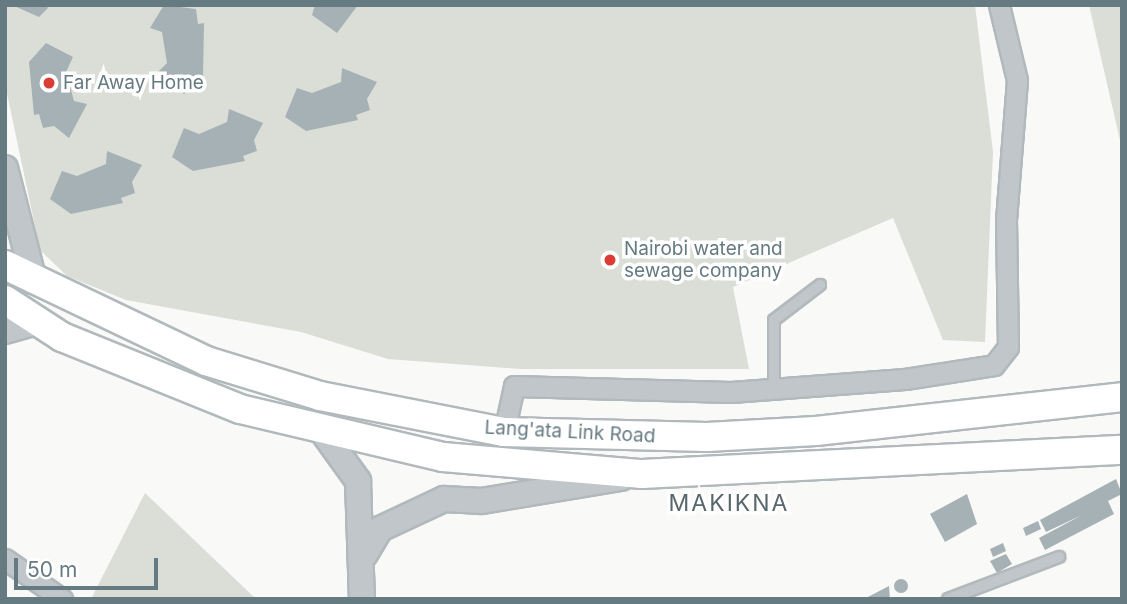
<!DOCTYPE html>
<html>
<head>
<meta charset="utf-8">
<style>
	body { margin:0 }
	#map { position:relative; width:1127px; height:604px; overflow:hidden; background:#f9f9f7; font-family:Inter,sans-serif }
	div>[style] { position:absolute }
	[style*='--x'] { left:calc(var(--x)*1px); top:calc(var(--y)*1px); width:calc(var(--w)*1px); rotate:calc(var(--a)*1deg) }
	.green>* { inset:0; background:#dbded7 }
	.building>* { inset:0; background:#a5b1b4 }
	.round { border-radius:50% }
	.roads { filter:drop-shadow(2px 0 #b1b9bc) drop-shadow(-2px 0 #b1b9bc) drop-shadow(0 2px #b1b9bc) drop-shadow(0 -2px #b1b9bc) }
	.service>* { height:10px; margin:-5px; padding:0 5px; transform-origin:5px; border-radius:5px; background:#c0c6c9 }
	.minor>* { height:19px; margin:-9.5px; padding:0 9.5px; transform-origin:9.5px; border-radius:9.5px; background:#c0c6c9 }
	.tertiary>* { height:24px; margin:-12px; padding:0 12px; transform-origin:12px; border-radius:12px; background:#c0c6c9 }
	.secondary>* { height:28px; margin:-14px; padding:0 14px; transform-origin:14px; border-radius:14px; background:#fff }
	.dots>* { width:19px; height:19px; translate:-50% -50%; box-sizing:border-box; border:4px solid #fff; border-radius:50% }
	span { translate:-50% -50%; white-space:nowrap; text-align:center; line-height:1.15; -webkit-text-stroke:7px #fff; paint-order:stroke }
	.poi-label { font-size:19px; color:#667a81 }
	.left { translate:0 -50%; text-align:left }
	.street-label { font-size:19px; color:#667a81 }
	.quarter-label { font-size:23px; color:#58676c; letter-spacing:2px }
	.frame { position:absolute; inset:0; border:7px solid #667a81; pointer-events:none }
	.scale { position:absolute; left:14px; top:558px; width:144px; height:32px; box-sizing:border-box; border:4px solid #667a81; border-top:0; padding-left:9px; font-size:21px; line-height:24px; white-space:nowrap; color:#667a81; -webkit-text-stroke:5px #fff; paint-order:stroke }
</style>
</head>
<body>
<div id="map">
	<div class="green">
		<i style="clip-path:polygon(5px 5px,975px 5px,993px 152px,985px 342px,943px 340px,893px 218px,733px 287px,749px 369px,521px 369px,388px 359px,301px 332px,126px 300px,67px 276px,40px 250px,5px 84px)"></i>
		<i style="clip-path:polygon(1089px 5px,1122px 5px,1122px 149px)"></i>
		<i style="clip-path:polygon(145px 493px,256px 599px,91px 599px)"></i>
	</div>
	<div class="building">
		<i style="clip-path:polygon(12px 5px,46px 5px,48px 8px,39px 17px)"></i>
		<i style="clip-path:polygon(164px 5px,196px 9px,198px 24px,204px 23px,203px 76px,184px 94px,158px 72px,167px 63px,162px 32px,150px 28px)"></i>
		<i style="clip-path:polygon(315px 5px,358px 5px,337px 33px,312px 15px)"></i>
		<i style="clip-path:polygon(46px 43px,73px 57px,66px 72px,74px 101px,87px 104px,69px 138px,54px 126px,43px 128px,39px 114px,34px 115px,29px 62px)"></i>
		<i style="clip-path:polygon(342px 68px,377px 82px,367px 99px,370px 110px,356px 115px,358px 120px,306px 131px,285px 117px,297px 88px,312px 93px,341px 82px)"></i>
		<i style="clip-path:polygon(229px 109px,263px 123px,254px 140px,257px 151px,243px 156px,245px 161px,193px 171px,172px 157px,184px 128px,199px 134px,227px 122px)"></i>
		<i style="clip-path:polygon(107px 151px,142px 165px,132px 182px,135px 193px,121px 198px,123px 203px,71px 214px,50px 199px,62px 171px,77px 176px,106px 164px)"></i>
		<i style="clip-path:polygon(1116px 479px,1122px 494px,1108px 501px,1114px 514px,1045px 550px,1039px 538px,1082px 515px,1046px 532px,1040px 520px)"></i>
		<i style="clip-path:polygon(967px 494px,977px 524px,945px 542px,930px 514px)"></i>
		<i style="clip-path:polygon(1038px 521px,1041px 529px,1026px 536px,1023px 528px)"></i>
		<i style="clip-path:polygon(1003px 543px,1006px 551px,993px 557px,990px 549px)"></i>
		<i style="clip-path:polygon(1006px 554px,1012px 564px,997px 573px,990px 561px)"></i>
		<i class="round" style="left:894px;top:579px;width:14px;height:14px"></i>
		<i style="clip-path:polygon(889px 586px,890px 599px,864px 599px)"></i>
	</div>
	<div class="roads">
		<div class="service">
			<i style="--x:774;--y:389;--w:69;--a:-90"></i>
			<i style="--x:774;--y:320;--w:58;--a:-37.3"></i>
			<i style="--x:948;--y:599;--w:119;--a:-20.7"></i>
		</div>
		<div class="minor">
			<i style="--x:504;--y:432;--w:47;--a:-77.7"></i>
			<i style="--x:514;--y:386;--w:217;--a:1.6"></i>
			<i style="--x:731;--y:392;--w:174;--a:-4.3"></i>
			<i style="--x:905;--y:379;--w:90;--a:-8.9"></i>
			<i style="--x:994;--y:365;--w:23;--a:-52"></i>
			<i style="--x:1008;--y:347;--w:127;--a:-90.9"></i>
			<i style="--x:1006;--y:220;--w:140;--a:-85.5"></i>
			<i style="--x:1017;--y:80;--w:77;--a:-103.5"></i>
			<i style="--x:5;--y:559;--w:70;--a:35.1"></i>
		</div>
		<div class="tertiary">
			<i style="--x:5;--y:168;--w:117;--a:75.6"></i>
			<i style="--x:5;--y:331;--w:35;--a:-16"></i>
			<i style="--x:322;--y:431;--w:62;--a:54.2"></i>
			<i style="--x:358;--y:481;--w:118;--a:88.1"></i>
			<i style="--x:365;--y:554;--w:29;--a:-59"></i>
			<i style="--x:380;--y:529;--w:71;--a:-25.1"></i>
			<i style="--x:444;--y:499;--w:38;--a:3"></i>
			<i style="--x:482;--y:501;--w:141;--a:-9.4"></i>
		</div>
		<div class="secondary">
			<i style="--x:5;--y:265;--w:223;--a:25.5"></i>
			<i style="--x:206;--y:361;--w:119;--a:17.1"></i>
			<i style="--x:320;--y:396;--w:187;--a:11.1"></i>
			<i style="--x:504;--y:432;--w:203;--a:1.4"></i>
			<i style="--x:707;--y:437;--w:109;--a:-3.2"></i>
			<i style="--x:816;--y:431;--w:308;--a:-6.3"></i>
			<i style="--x:5;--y:300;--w:68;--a:33"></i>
			<i style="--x:62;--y:337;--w:192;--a:22"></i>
			<i style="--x:240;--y:409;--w:209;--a:13.3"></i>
			<i style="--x:443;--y:457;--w:200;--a:4.9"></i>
			<i style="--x:642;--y:474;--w:481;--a:-2.9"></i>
		</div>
	</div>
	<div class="dots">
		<i style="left:49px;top:83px;background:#db3d36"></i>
		<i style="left:610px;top:260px;background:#db3d36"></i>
	</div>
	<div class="poi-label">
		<span class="left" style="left:63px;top:83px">Far Away Home</span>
		<span class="left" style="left:624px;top:260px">Nairobi water and<br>sewage company</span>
	</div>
	<div class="street-label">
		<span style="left:570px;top:432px;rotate:3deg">Lang'ata Link Road</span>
	</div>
	<div class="quarter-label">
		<span style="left:729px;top:503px">MAKIKNA</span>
	</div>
	<div class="frame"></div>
	<div class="scale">50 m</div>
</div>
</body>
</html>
